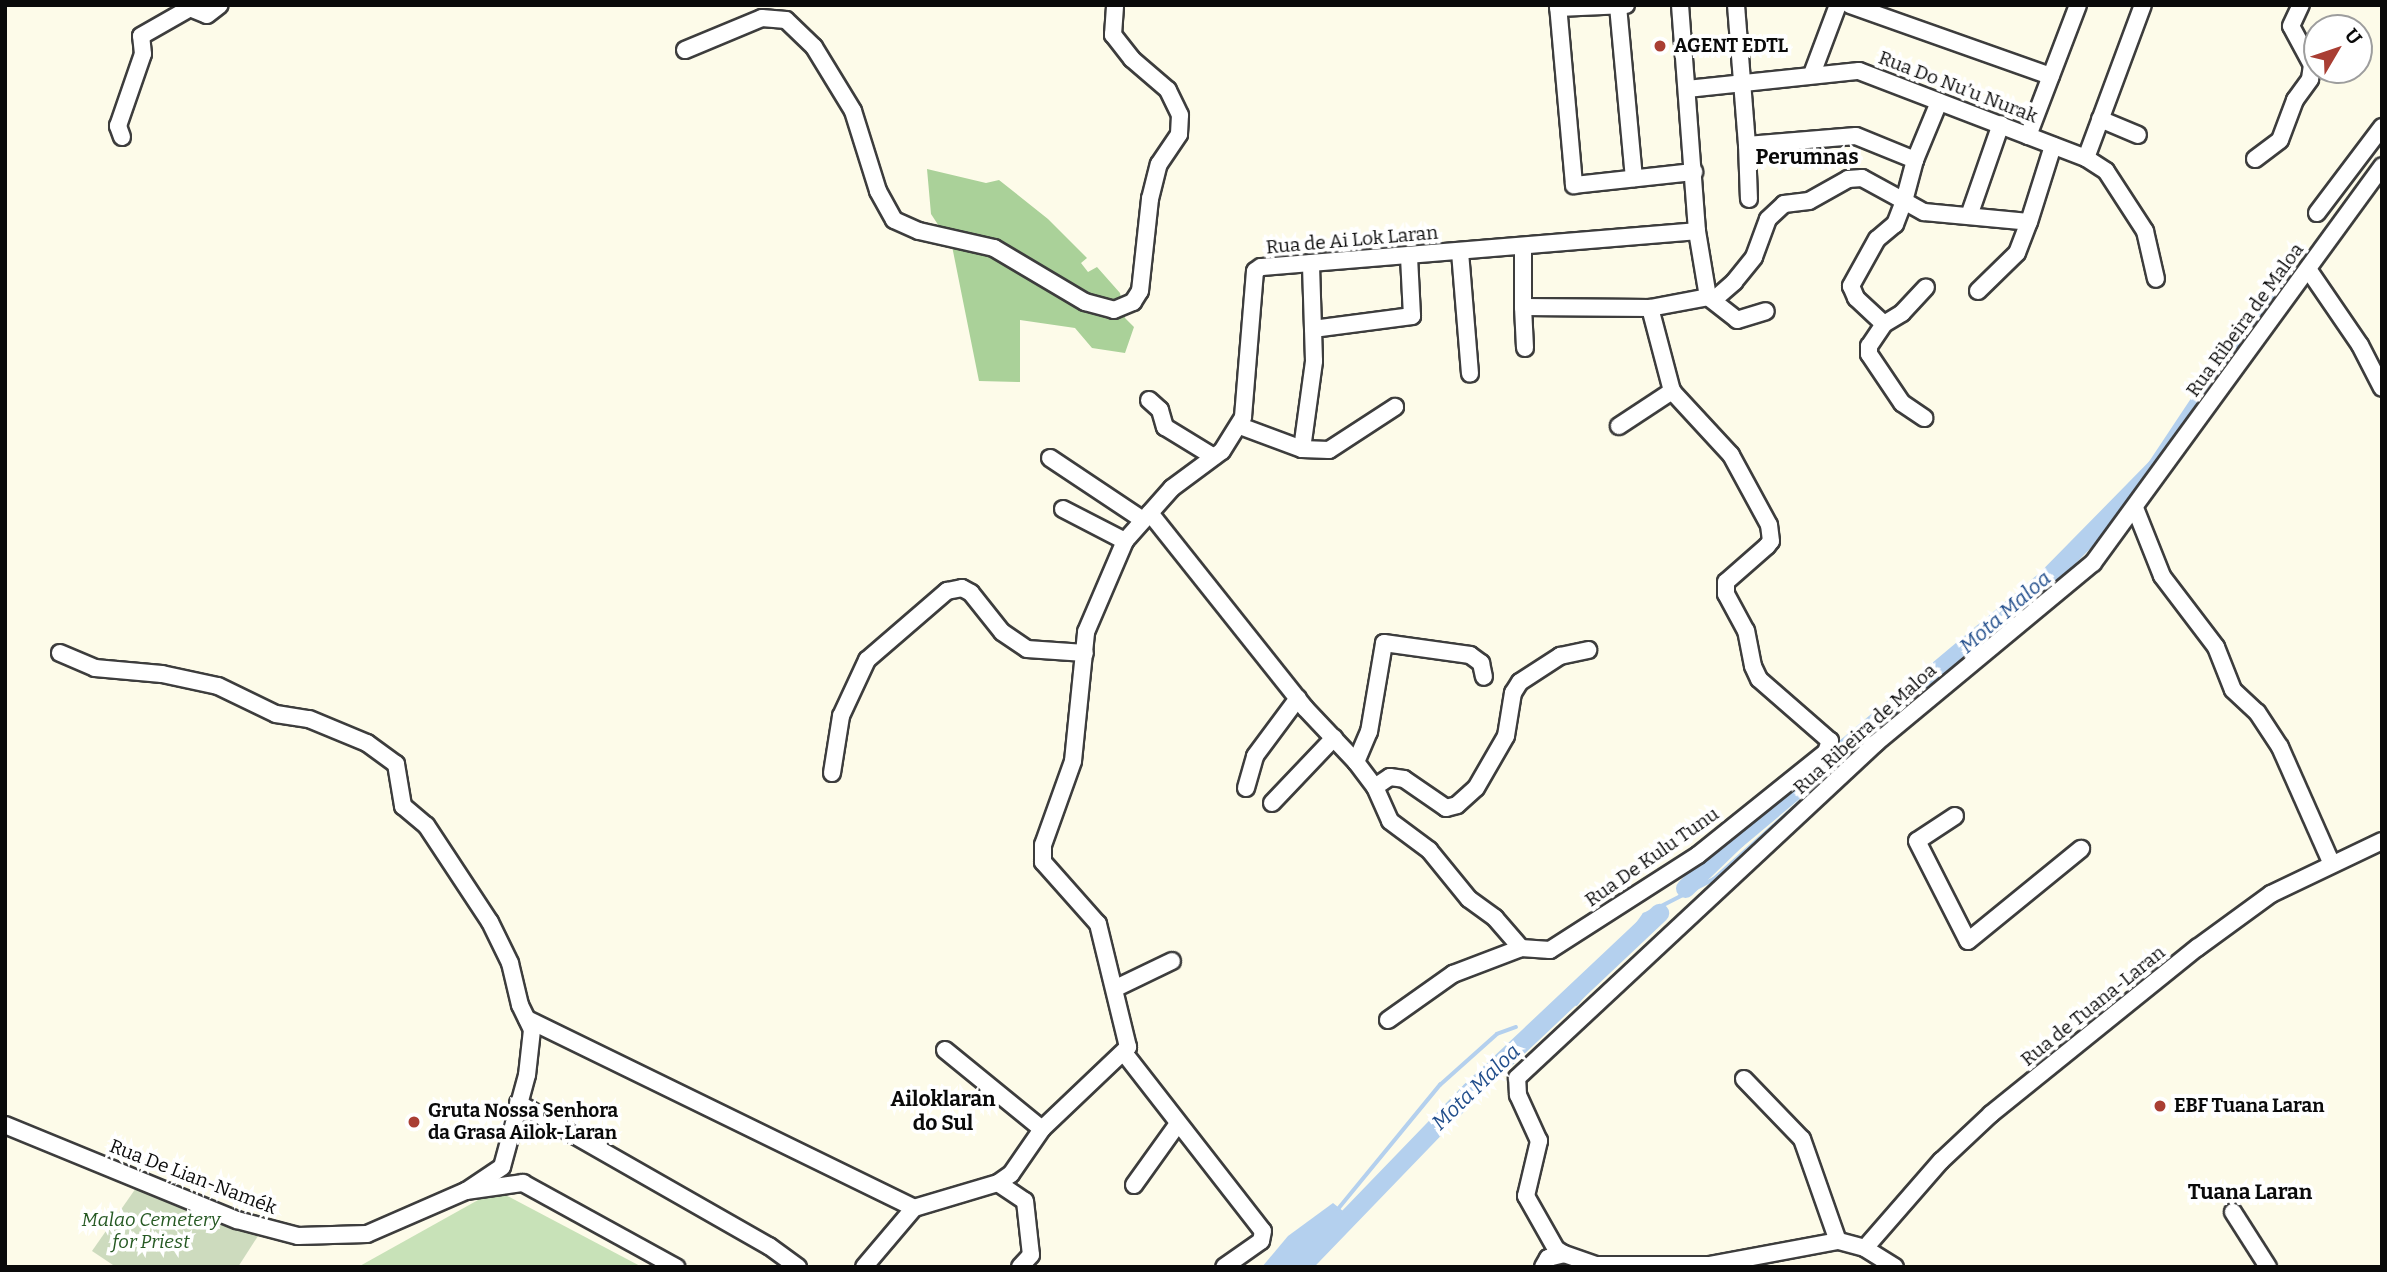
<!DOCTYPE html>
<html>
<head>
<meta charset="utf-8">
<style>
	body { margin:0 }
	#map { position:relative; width:2387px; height:1272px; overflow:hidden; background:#fdfbe9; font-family:Bitter,serif }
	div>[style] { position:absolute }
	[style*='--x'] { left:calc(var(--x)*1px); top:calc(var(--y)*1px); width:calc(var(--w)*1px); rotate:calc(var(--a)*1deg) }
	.green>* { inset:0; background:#c8e2b8 }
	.forest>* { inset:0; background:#aad199 }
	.cemetery>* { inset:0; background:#cddbbe }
	.water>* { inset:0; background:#b4d0ee }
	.stream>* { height:3.5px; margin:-1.75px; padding:0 1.75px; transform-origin:1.75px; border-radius:1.75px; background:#b4d0ee }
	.river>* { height:19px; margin:-9.5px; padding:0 9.5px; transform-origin:9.5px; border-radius:9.5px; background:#b4d0ee }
	.roads { filter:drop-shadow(2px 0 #3d3d3d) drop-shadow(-2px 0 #3d3d3d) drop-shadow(0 2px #3d3d3d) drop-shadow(0 -2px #3d3d3d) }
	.minor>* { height:16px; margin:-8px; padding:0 8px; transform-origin:8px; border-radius:8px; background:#fff }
	.dots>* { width:19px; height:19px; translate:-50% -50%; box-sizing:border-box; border:4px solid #fff; border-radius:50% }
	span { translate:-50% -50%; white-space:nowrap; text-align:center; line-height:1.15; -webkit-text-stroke:7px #fff; paint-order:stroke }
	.poi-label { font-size:19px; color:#0a0a0a; font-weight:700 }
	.left { translate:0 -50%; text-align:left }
	.street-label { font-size:19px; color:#0a0a0a }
	.park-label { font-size:19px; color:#265923; font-style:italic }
	.neighbourhood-label { font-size:21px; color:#0a0a0a; font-weight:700 }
	.water-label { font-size:21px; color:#234f8c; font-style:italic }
	.frame { position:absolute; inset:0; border:7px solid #0a0a0a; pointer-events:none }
	.north { position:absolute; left:2303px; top:14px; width:70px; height:70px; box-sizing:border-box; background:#fff; border:2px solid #9d9d9d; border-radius:50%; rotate:51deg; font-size:19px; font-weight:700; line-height:28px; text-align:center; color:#0a0a0a }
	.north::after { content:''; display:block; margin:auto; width:24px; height:32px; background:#a93e33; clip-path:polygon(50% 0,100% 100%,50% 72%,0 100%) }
</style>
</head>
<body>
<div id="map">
	<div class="green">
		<i style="clip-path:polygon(496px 1190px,642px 1267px,358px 1267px)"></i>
	</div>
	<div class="forest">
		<i style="clip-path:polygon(927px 169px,986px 183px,999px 180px,1048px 219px,1087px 258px,1081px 263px,1088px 272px,1097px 267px,1120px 293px,1125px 318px,1134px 327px,1125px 353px,1092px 348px,1075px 328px,1020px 320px,1020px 382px,979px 381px,952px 246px,931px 214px)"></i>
	</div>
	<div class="cemetery">
		<i style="clip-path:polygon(136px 1188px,258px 1236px,238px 1267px,116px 1267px,92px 1251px)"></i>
	</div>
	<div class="water">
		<i style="clip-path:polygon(1333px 1203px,1343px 1211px,1301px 1267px,1262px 1267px,1288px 1236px)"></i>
	</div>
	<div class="stream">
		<i style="--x:1901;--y:712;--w:283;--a:-41.7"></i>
		<i style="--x:1635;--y:928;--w:16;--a:-55"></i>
		<i style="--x:1644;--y:915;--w:79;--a:-27.2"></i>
		<i style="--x:1714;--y:879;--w:152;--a:-41.8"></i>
		<i style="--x:1576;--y:1004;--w:14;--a:-51"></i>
		<i style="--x:1338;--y:1209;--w:161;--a:-50.6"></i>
		<i style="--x:1440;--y:1085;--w:76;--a:-41.8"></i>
		<i style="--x:1497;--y:1034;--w:20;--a:-20"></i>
	</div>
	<div class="river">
		<i style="--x:1685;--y:888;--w:71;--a:-43.9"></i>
		<i style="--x:1736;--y:839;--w:406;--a:-40"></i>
		<i style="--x:2047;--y:578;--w:156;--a:-45.5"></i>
		<i style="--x:2156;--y:467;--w:139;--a:-56.4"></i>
		<i style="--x:2233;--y:351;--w:74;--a:-49.4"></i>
		<i style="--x:1300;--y:1267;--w:245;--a:-46"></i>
		<i style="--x:1470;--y:1091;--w:260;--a:-43.3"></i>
	</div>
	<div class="roads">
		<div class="minor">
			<i style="--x:1558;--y:5;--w:181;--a:84.9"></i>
			<i style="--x:1574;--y:185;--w:121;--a:-6.2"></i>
			<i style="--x:1736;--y:5;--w:140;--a:85.5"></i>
			<i style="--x:1747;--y:145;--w:109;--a:-4.7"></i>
			<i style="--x:1856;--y:136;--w:64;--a:22.1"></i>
			<i style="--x:1915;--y:160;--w:63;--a:-67.5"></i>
			<i style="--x:1850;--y:5;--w:213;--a:19.5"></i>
			<i style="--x:1618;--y:6;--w:173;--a:84.7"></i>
			<i style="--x:1558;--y:8;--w:68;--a:-2.5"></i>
			<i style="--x:685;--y:50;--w:83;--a:-22.6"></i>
			<i style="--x:762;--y:18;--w:24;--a:5"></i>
			<i style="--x:786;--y:20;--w:39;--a:44"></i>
			<i style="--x:814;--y:47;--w:75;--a:58.6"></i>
			<i style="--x:853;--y:111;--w:84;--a:72.6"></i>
			<i style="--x:878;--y:191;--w:33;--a:61"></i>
			<i style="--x:894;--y:220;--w:27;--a:24"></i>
			<i style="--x:919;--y:231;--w:77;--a:12.8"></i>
			<i style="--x:994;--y:248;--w:106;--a:30.7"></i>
			<i style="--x:1085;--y:302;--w:30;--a:15"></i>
			<i style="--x:1114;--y:310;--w:21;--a:-23"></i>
			<i style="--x:1133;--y:302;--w:13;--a:-58"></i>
			<i style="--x:1140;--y:291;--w:93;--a:-83.8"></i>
			<i style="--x:1150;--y:199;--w:36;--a:-76"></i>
			<i style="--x:1159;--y:164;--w:36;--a:-56"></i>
			<i style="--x:1179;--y:134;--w:19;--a:-87"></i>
			<i style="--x:1180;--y:115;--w:28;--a:-116"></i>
			<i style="--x:1168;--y:90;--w:48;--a:-139.3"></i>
			<i style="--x:1132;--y:59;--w:31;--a:-128"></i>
			<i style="--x:1113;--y:35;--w:30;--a:-86"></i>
			<i style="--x:1812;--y:74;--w:74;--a:-69.4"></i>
			<i style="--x:1687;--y:89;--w:173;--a:-6"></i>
			<i style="--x:1859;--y:71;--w:243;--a:21"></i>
			<i style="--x:2086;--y:158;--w:24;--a:33"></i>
			<i style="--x:2106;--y:171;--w:72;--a:57"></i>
			<i style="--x:2145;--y:231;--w:49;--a:77.1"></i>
			<i style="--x:2100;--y:119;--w:41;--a:22.8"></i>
			<i style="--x:2028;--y:136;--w:140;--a:-69.1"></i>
			<i style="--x:122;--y:137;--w:12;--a:-110"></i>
			<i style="--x:118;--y:126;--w:76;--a:-70.9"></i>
			<i style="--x:143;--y:54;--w:18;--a:-96"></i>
			<i style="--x:141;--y:36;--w:56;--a:-29.7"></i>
			<i style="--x:190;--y:8;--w:18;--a:22"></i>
			<i style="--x:207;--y:15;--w:16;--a:-38"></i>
			<i style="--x:1747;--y:145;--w:54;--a:87.9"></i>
			<i style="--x:2086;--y:158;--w:163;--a:-69.6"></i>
			<i style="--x:2255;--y:159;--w:31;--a:-37"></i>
			<i style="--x:2280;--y:140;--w:43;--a:-69.4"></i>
			<i style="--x:2295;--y:100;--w:26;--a:-54"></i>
			<i style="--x:2310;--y:79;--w:14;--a:-82"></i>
			<i style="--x:2312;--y:65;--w:44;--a:-118.3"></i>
			<i style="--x:2291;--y:26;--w:23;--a:-65"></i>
			<i style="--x:1915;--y:160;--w:42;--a:105"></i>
			<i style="--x:1904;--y:201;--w:23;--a:29"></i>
			<i style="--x:1924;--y:212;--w:105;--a:5.4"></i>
			<i style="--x:2029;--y:222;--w:80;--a:-72.5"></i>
			<i style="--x:1970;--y:213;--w:94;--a:-70.8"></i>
			<i style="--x:2317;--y:213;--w:108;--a:-52.9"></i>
			<i style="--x:1523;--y:247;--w:60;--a:90"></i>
			<i style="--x:1523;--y:307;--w:127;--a:0.5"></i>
			<i style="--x:1650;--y:308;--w:59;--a:-10.7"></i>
			<i style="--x:1708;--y:297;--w:67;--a:-99.5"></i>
			<i style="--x:1697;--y:231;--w:227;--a:-94.3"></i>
			<i style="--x:1460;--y:252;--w:122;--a:85.3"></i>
			<i style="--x:2308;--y:269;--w:92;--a:55.6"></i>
			<i style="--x:2360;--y:345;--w:48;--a:62.9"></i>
			<i style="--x:1978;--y:291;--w:54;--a:-44.3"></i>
			<i style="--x:2017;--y:253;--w:33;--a:-69"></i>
			<i style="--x:1708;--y:297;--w:9;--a:0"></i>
			<i style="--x:1717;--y:297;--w:23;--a:-41"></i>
			<i style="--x:1734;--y:282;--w:32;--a:-51"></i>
			<i style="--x:1754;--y:257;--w:40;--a:-69.8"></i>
			<i style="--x:1768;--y:219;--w:22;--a:-43"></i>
			<i style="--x:1784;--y:204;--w:25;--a:-7"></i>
			<i style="--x:1809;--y:201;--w:45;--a:-29.4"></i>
			<i style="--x:1848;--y:179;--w:14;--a:-4"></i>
			<i style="--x:1862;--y:178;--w:48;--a:28.7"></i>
			<i style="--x:1904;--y:201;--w:25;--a:111"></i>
			<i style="--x:1895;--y:224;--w:23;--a:140"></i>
			<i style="--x:1877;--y:239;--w:54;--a:119"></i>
			<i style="--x:1851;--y:286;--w:13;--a:67"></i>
			<i style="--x:1856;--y:298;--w:38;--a:43"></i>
			<i style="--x:1884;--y:324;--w:21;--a:-31"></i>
			<i style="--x:1902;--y:313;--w:35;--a:-47"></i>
			<i style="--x:1708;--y:297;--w:37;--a:38"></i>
			<i style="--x:1737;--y:320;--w:30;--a:-17"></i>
			<i style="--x:1523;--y:307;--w:41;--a:87.2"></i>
			<i style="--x:1884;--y:324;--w:27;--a:124"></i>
			<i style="--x:1869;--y:346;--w:8;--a:90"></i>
			<i style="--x:1869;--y:354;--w:59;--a:56"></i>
			<i style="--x:1902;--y:403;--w:27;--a:34"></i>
			<i style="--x:1313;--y:329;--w:100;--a:-7.5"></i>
			<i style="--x:1412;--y:316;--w:60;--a:-92.9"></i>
			<i style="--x:1149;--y:400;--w:15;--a:42"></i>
			<i style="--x:1160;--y:410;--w:18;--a:74"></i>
			<i style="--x:1165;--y:427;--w:57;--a:31.5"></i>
			<i style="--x:1240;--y:426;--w:66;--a:20.4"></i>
			<i style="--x:1302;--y:449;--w:89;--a:-82.2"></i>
			<i style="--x:1314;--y:361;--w:98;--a:-91.8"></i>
			<i style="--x:1619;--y:426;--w:64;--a:-33.4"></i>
			<i style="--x:1302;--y:449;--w:27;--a:2"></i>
			<i style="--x:1329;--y:450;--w:79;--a:-33.1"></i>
			<i style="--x:1050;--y:458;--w:112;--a:33.7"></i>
			<i style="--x:2135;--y:508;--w:73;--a:68.3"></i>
			<i style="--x:2162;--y:576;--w:89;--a:52.7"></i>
			<i style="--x:2216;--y:647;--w:46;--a:68.4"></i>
			<i style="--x:2233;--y:690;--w:33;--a:43"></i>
			<i style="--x:2257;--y:712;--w:42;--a:56.7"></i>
			<i style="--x:2280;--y:747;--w:126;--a:66.1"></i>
			<i style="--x:1063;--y:509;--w:70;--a:27.3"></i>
			<i style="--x:1150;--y:513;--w:249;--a:51.5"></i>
			<i style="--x:1305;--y:708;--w:74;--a:46.6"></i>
			<i style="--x:1356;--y:762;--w:31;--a:53"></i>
			<i style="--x:1375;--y:787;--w:37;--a:66"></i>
			<i style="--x:1390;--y:821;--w:49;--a:36.6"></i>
			<i style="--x:1429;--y:850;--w:63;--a:50.8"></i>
			<i style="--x:1469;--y:899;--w:32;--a:36"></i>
			<i style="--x:1495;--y:918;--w:40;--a:49"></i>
			<i style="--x:1521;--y:948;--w:29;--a:4"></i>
			<i style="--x:1550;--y:950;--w:176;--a:-32.7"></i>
			<i style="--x:1698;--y:855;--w:164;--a:-38.8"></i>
			<i style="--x:1826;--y:752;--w:12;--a:-70"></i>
			<i style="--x:1830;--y:741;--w:94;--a:-138.9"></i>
			<i style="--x:1759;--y:679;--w:14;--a:-115"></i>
			<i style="--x:1753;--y:666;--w:36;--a:-101"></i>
			<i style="--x:1746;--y:631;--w:42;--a:-118.4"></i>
			<i style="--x:1726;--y:594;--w:12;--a:-90"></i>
			<i style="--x:1726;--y:582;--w:55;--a:-41.3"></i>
			<i style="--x:1767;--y:546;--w:6;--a:-51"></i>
			<i style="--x:1771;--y:541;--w:16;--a:-97"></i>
			<i style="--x:1769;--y:525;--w:80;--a:-118.5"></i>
			<i style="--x:1731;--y:455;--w:87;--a:-132.7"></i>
			<i style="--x:1672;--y:391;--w:86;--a:-104.8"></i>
			<i style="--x:60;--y:653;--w:38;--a:23"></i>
			<i style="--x:95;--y:668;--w:67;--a:5.1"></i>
			<i style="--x:162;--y:674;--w:57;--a:12.1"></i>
			<i style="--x:218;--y:686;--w:64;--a:25.8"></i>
			<i style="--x:276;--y:714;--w:33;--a:9"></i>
			<i style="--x:309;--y:719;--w:63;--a:22.5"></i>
			<i style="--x:367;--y:743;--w:36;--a:36"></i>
			<i style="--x:396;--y:764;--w:43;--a:80.5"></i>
			<i style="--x:403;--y:806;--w:30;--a:40"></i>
			<i style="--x:426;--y:825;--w:116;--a:56.6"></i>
			<i style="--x:490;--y:922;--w:46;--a:64"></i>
			<i style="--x:510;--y:963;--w:43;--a:76.6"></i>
			<i style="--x:520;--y:1005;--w:28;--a:64"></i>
			<i style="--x:532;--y:1030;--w:45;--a:96.3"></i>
			<i style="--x:527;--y:1075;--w:95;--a:105.2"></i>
			<i style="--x:502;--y:1167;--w:43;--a:146.3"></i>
			<i style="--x:1356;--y:762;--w:33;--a:-67"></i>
			<i style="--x:1369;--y:732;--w:90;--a:-80.4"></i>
			<i style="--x:1384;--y:643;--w:87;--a:7.9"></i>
			<i style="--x:1470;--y:655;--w:14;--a:36"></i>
			<i style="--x:1481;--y:663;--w:14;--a:78"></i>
			<i style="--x:832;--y:773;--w:58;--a:-81"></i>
			<i style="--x:841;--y:716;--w:62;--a:-65.1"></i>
			<i style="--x:867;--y:660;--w:106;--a:-40.8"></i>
			<i style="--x:947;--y:591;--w:15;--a:-11"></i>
			<i style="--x:962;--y:588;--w:10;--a:29"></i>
			<i style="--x:971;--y:593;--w:50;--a:51.5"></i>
			<i style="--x:1002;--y:632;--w:30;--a:34"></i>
			<i style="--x:1027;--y:649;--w:58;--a:3.9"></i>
			<i style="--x:1375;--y:787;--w:18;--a:-34"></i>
			<i style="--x:1390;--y:777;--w:14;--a:8"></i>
			<i style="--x:1404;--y:779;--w:51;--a:34.6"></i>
			<i style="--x:1446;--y:808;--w:11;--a:-15"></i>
			<i style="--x:1457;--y:805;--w:25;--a:-42"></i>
			<i style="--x:1476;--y:788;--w:60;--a:-60"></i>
			<i style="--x:1506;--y:736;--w:44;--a:-80.8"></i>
			<i style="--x:1513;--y:693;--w:13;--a:-58"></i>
			<i style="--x:1520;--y:682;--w:48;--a:-33"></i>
			<i style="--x:1560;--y:656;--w:29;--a:-12"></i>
			<i style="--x:1246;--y:788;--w:33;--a:-74"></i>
			<i style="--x:1255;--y:756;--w:72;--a:-53.4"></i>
			<i style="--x:1272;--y:803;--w:90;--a:-46.4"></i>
			<i style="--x:1955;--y:816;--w:45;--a:146.7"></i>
			<i style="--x:1917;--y:841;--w:112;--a:63"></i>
			<i style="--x:1968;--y:941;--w:146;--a:-39.2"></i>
			<i style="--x:1116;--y:988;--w:62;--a:-25.7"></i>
			<i style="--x:527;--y:1019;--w:431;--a:26"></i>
			<i style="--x:1388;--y:1020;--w:80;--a:-35.3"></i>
			<i style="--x:1453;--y:974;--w:73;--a:-20.9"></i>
			<i style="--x:945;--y:1050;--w:125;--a:39.2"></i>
			<i style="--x:1125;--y:1054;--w:224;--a:52.1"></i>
			<i style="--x:1263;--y:1231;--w:10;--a:101"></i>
			<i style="--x:1261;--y:1241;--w:45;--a:144.9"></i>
			<i style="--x:1744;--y:1079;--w:83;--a:46"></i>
			<i style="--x:1802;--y:1139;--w:108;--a:70.6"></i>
			<i style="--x:518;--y:1103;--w:289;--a:29.7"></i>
			<i style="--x:769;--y:1246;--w:36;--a:36"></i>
			<i style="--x:5;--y:1125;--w:251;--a:22.3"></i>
			<i style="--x:237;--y:1220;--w:63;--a:14.7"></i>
			<i style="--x:298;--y:1236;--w:69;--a:-1.7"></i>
			<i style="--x:367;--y:1234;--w:108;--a:-23.5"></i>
			<i style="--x:466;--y:1191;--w:58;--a:-8"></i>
			<i style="--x:523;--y:1183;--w:175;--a:28.8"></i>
			<i style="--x:998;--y:1183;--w:32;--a:34"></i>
			<i style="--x:1025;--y:1201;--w:54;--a:83.7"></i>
			<i style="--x:1031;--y:1255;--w:16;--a:133"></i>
			<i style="--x:1134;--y:1185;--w:74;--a:-54.4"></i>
			<i style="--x:914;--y:1208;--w:88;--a:-16.6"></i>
			<i style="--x:998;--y:1183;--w:16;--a:-35"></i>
			<i style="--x:1011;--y:1174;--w:55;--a:-55.4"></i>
			<i style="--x:1042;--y:1129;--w:119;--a:-43.6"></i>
			<i style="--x:1128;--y:1047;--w:127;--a:-103.7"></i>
			<i style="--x:1098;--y:924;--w:83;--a:-131.6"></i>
			<i style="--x:1043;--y:862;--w:17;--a:-90"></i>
			<i style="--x:1043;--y:845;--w:89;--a:-70.3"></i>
			<i style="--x:1073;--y:761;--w:130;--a:-84.2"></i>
			<i style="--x:1086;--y:632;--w:99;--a:-66.8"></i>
			<i style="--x:1125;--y:541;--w:71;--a:-48.4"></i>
			<i style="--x:1172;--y:488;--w:62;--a:-36.5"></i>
			<i style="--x:1222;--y:451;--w:40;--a:-58"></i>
			<i style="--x:1243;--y:417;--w:146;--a:-85.3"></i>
			<i style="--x:1255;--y:271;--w:7;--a:-34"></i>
			<i style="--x:1261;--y:267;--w:437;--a:-4.7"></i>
			<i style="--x:2233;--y:1212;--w:65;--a:57.5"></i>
			<i style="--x:1865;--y:1248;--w:116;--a:-48.9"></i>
			<i style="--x:1941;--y:1161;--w:69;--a:-43.2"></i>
			<i style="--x:1991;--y:1114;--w:265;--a:-38.9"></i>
			<i style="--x:2197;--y:948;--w:92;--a:-36.1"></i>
			<i style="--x:2271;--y:894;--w:123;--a:-25.5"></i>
			<i style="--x:864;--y:1267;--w:77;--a:-49.7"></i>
			<i style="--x:1543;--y:1267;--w:10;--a:-61"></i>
			<i style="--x:1548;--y:1258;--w:16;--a:-14"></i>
			<i style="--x:1895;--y:1267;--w:36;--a:-148"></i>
			<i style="--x:1865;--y:1248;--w:28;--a:-165"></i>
			<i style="--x:1838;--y:1241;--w:130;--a:169.4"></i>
			<i style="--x:1710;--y:1265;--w:114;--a:180"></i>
			<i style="--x:1596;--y:1265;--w:34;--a:-161"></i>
			<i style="--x:1564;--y:1254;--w:9;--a:-148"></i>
			<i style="--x:1556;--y:1249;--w:61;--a:-119.5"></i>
			<i style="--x:1526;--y:1196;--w:57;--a:-76.7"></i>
			<i style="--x:1539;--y:1141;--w:51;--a:-114.5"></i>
			<i style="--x:1518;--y:1095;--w:17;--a:-93"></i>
			<i style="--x:1517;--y:1078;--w:491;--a:-43"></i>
			<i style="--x:1876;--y:743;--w:282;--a:-39.7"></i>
			<i style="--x:2093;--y:563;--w:491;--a:-53.9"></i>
		</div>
	</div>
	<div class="dots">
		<i style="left:1660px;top:46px;background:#a93e33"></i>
		<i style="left:2160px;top:1106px;background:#a93e33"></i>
		<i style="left:414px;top:1122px;background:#a93e33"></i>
	</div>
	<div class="poi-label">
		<span class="left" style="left:1674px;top:46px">AGENT EDTL</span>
		<span class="left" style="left:2174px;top:1106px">EBF Tuana Laran</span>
		<span class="left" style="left:428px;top:1122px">Gruta Nossa Senhora<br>da Grasa Ailok-Laran</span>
	</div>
	<div class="street-label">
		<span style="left:1958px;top:87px;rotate:21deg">Rua Do Nu’u Nurak</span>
		<span style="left:1352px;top:240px;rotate:-5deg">Rua de Ai Lok Laran</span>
		<span style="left:2245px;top:320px;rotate:-54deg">Rua Ribeira de Maloa</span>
		<span style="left:1865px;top:729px;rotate:-42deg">Rua Ribeira de Maloa</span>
		<span style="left:1652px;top:857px;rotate:-35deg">Rua De Kulu Tunu</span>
		<span style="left:2093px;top:1006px;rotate:-39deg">Rua de Tuana-Laran</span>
		<span style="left:193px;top:1177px;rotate:21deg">Rua De Lian-Namék</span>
	</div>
	<div class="park-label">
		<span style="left:151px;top:1231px">Malao Cemetery<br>for Priest</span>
	</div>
	<div class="neighbourhood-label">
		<span style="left:1807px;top:157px">Perumnas</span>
		<span style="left:943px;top:1111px">Ailoklaran<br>do Sul</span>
		<span style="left:2250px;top:1192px">Tuana Laran</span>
	</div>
	<div class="water-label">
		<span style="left:2005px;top:612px;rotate:-41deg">Mota Maloa</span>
		<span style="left:1476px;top:1087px;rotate:-44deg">Mota Maloa</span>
	</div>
	<div class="frame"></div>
	<div class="north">U</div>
</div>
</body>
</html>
